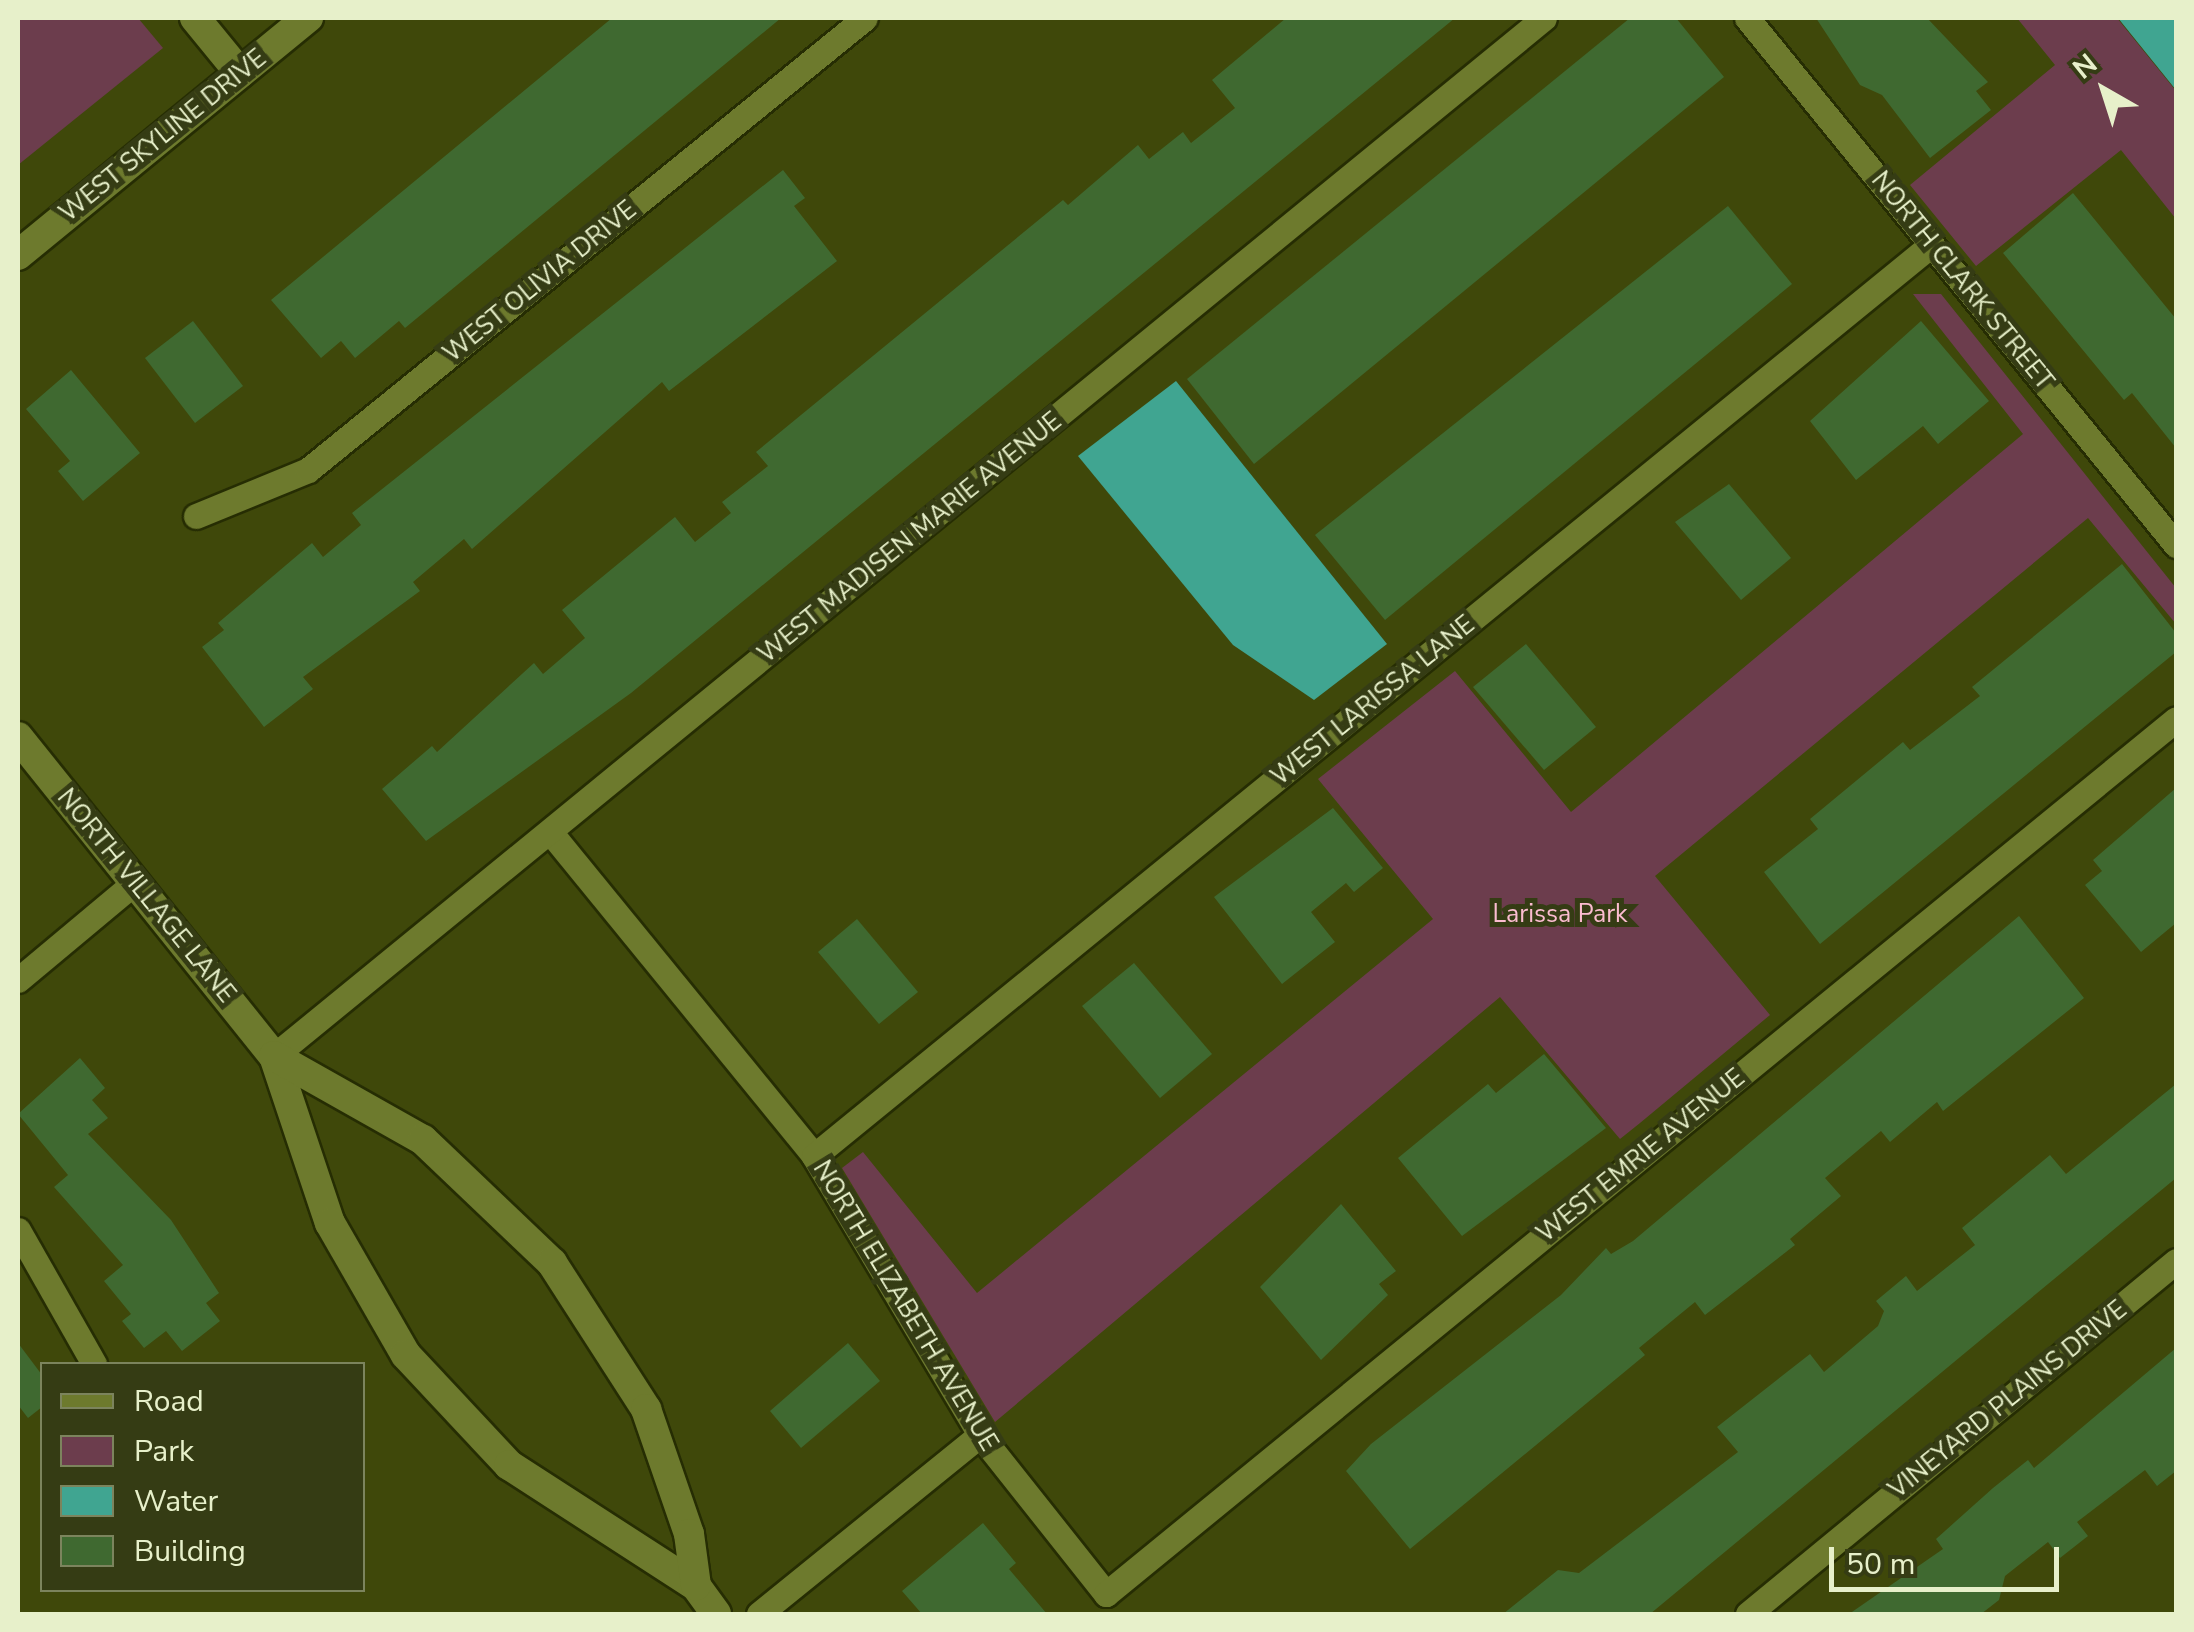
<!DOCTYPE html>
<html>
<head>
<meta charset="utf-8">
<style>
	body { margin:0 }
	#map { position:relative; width:2194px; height:1632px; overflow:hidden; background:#3f480a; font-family:"Nunito Sans",sans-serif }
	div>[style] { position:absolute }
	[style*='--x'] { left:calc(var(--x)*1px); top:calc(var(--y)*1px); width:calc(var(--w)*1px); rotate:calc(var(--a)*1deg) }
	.green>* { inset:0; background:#6c3d4d }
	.water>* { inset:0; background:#40a591 }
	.building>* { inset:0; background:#3f6930 }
	.roads { filter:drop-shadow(2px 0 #262d03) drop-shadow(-2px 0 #262d03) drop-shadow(0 2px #262d03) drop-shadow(0 -2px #262d03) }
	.minor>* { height:25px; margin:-12.5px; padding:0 12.5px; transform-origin:12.5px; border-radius:12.5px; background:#6d7a2d }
	.tertiary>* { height:30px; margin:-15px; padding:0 15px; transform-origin:15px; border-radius:15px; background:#6d7a2d }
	span { translate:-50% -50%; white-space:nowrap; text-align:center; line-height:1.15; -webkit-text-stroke:10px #353c14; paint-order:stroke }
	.street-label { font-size:25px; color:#e7f0ca }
	.park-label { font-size:25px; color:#fbbcd0 }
	.frame { position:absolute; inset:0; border:20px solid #e7f0ca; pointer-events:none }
	.legend { position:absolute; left:40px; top:1362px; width:325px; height:230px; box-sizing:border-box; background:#353c14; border:2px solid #7c845d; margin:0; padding:12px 18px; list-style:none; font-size:30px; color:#e7f0ca }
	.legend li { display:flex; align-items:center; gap:20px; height:50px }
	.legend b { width:50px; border:2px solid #7c845d }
	.north { position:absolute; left:2054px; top:40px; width:100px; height:100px; -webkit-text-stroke:8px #353c14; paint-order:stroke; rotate:321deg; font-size:28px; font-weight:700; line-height:40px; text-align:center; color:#e7f0ca }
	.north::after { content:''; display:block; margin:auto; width:35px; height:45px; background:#e7f0ca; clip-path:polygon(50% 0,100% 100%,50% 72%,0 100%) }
	.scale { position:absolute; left:1829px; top:1547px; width:230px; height:45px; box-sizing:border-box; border:5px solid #e7f0ca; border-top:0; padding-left:12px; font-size:30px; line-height:35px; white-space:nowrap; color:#e7f0ca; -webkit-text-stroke:8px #353c14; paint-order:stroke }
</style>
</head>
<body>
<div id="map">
	<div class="green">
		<i style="clip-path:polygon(18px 18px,138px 18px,163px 48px,18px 165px)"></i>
		<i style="clip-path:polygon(2017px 18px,2117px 18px,2176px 91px,2176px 219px,2121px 150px,1976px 266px,1910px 185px,2055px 65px)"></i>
		<i style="clip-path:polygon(1913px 294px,1941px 294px,2176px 588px,2176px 624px,2088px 518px,1655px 876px,1770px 1015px,1640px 1123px,1620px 1139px,1500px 997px,995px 1422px,842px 1168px,863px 1152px,977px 1293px,1433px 919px,1318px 779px,1455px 671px,1571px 812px,2023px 434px)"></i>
	</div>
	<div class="water">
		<i style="clip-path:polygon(2118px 18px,2176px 18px,2176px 90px)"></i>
		<i style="clip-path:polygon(1176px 381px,1387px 644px,1314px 700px,1233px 645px,1078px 456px)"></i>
	</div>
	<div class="building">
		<i style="clip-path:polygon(612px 18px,781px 18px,405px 328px,399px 321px,355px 358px,341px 341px,321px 358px,271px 300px)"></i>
		<i style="clip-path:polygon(1286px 18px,1455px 18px,631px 693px,426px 841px,382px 789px,432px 746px,437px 752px,534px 663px,543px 674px,585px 638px,562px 610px,675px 517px,695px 542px,731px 513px,722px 502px,768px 466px,756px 452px,1063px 200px,1068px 205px,1138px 145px,1149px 159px,1183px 132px,1191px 143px,1235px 108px,1212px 80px)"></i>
		<i style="clip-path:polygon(1630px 18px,1676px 18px,1724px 77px,1254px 464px,1187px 379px)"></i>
		<i style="clip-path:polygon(1816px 18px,1927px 18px,1988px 82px,1976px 91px,1991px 110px,1930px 158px,1882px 95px,1860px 85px)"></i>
		<i style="clip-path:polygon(783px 170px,805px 198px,794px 206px,837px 261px,669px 391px,662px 382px,472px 549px,464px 539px,413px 582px,420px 591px,303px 677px,313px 689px,264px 727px,202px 647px,224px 630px,218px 623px,312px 543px,323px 557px,361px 525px,352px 513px)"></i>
		<i style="clip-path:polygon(2073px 193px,2176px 319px,2176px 448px,2132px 393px,2124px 400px,2003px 253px)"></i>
		<i style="clip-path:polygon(1728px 206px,1792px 284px,1385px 620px,1315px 535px)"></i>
		<i style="clip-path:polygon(193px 321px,243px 386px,195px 423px,145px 358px)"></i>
		<i style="clip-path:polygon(1921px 321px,1989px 401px,1938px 444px,1923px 426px,1856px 480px,1810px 421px)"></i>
		<i style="clip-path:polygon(71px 370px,140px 453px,83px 501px,58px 471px,70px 461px,26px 409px)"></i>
		<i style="clip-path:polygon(1729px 484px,1791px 558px,1741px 600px,1675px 522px)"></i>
		<i style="clip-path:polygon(2122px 564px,2176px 633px,2176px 652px,1820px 944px,1764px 872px,1818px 829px,1810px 819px,1903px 742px,1910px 750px,1980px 696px,1972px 687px)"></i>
		<i style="clip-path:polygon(1526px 644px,1596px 727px,1544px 770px,1473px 687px)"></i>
		<i style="clip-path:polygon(2176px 788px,2176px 923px,2141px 952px,2085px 885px,2102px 871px,2093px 860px)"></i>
		<i style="clip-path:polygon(1333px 808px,1383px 868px,1354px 892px,1346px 883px,1311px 912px,1335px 942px,1282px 984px,1214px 897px)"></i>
		<i style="clip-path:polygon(2019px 916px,2084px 998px,1943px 1111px,1937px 1102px,1890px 1142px,1881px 1131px,1825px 1178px,1841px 1196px,1790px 1239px,1795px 1245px,1705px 1315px,1695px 1302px,1639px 1348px,1645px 1355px,1410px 1549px,1346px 1471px,1371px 1444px,1561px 1295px,1606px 1248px,1611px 1254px,1633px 1241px)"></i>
		<i style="clip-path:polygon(857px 919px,918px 992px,879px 1024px,818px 952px)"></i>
		<i style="clip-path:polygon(1134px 963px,1212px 1054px,1160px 1098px,1082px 1006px)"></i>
		<i style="clip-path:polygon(1544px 1054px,1606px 1128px,1462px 1236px,1398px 1158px,1488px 1084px,1496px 1093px)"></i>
		<i style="clip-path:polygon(80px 1058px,105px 1088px,92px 1100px,108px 1118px,88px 1134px,171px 1220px,219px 1293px,206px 1303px,220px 1321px,182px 1351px,166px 1331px,144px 1348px,122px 1321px,131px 1314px,104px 1281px,123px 1265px,54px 1187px,68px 1175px,18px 1114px)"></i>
		<i style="clip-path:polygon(2176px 1084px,2176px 1178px,1650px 1614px,1503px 1614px,1558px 1570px,1579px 1573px,1738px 1452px,1717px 1427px,1810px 1354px,1824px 1372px,1878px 1326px,1884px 1311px,1876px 1301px,1906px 1276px,1917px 1291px,1975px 1245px,1962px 1228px,2050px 1155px,2066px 1174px)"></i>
		<i style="clip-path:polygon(1341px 1204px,1396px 1271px,1379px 1284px,1388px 1295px,1321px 1360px,1260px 1287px)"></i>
		<i style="clip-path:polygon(18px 1343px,42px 1375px,42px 1407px,28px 1418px,18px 1405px)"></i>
		<i style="clip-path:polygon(848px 1343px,880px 1381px,801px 1448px,770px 1411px)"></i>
		<i style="clip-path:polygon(2176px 1348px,2176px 1471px,2157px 1486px,2145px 1470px,2077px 1522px,2088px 1536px,2060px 1558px,2048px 1542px,2005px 1576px,1999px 1600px,1981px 1614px,1849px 1614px,1943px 1549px,1936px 1539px,1993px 1488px,2028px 1460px,2034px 1468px)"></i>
		<i style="clip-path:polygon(983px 1523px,1016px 1563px,1009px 1569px,1047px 1614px,922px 1614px,902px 1591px)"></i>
	</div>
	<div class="roads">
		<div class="minor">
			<i style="--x:1747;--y:18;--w:680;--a:50.85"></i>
			<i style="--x:196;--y:516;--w:121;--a:-22.3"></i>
			<i style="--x:308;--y:470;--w:717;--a:-39.06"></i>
			<i style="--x:551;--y:833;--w:417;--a:50.8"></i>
			<i style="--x:814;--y:1156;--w:325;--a:59.2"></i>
			<i style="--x:980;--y:1435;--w:203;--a:51.6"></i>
			<i style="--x:1106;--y:1594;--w:1382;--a:-39.27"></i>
			<i style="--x:18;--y:980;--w:153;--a:-39.9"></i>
			<i style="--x:274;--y:1056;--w:1640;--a:-39.26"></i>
			<i style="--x:814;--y:1156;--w:1441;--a:-39.2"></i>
			<i style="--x:18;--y:1230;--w:154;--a:60.4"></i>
			<i style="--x:759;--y:1614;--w:284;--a:-39"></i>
			<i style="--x:1748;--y:1614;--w:555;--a:-39.51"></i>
		</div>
		<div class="tertiary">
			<i style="--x:195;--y:18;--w:71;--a:50.7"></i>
			<i style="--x:18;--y:255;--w:375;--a:-39.3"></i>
			<i style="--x:18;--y:737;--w:409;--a:51.3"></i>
			<i style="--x:274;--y:1056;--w:176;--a:71.5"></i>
			<i style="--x:330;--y:1223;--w:152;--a:60.1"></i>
			<i style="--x:406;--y:1355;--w:151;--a:46.9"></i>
			<i style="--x:509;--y:1465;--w:223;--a:32.9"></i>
			<i style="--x:696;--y:1586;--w:34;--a:54"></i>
			<i style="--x:274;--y:1056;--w:171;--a:29.4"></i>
			<i style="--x:423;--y:1140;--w:178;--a:43.6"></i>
			<i style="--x:552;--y:1263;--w:174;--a:57.2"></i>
			<i style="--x:646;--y:1409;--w:132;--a:71"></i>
			<i style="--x:689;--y:1534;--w:52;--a:82.3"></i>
		</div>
	</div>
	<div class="street-label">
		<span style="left:163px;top:136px;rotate:-39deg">WEST SKYLINE DRIVE</span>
		<span style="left:1962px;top:281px;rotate:51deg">NORTH CLARK STREET</span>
		<span style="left:540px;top:282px;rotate:-39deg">WEST OLIVIA DRIVE</span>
		<span style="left:910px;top:538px;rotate:-39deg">WEST MADISEN MARIE AVENUE</span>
		<span style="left:1373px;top:701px;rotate:-39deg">WEST LARISSA LANE</span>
		<span style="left:146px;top:896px;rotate:51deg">NORTH VILLAGE LANE</span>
		<span style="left:1641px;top:1156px;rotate:-39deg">WEST EMRIE AVENUE</span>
		<span style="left:905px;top:1306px;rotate:59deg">NORTH ELIZABETH AVENUE</span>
		<span style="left:2008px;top:1400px;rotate:-39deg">VINEYARD PLAINS DRIVE</span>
	</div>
	<div class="park-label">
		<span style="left:1560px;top:914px">Larissa Park</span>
	</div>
	<div class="frame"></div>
	<ul class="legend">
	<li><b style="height:12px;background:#6d7a2d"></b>Road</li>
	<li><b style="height:28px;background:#6c3d4d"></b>Park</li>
	<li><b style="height:28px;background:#40a591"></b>Water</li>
	<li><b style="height:28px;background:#3f6930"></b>Building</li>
	</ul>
	<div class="north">N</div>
	<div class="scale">50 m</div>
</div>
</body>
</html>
